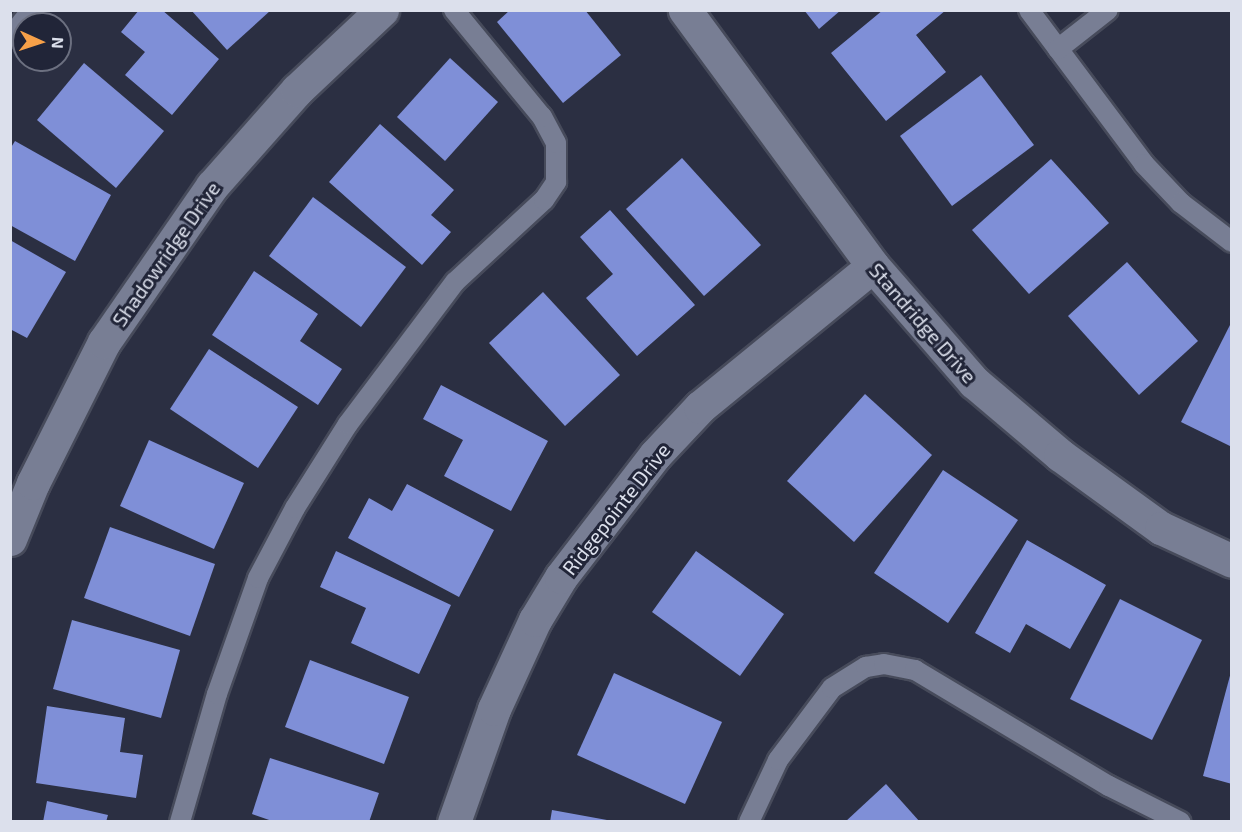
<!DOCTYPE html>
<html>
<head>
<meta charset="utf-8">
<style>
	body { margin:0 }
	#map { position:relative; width:1242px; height:832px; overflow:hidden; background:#2b2f42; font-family:"Exo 2",sans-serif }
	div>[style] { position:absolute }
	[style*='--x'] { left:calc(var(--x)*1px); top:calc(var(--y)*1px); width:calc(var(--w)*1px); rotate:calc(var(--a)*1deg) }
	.building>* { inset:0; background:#7f8fd7 }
	.roads { filter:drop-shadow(2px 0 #474b5b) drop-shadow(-2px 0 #474b5b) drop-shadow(0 2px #474b5b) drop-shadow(0 -2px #474b5b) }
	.service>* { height:20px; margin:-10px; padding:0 10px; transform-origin:10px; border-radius:10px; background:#787e94 }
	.minor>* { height:33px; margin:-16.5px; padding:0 16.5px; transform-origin:16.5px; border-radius:16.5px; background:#787e94 }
	.tertiary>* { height:33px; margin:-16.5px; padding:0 16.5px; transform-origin:16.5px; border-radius:16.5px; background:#787e94 }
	span { translate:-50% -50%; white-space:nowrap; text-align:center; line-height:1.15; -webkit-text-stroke:6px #212538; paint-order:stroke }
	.street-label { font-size:20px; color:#dce0ec }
	.frame { position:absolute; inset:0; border:12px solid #dce0ec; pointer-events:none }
	.north { position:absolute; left:12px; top:12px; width:60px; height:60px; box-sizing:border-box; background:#212538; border:2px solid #6c7080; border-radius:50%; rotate:93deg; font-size:16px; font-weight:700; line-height:24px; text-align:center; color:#dce0ec }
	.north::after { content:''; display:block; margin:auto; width:21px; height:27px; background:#f7a149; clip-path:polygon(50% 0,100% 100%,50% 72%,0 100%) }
</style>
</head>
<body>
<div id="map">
	<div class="building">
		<i style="clip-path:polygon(139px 10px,162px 10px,219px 59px,172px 115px,125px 75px,145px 52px,121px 32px)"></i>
		<i style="clip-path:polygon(191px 10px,271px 10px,227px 50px)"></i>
		<i style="clip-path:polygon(510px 10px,585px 10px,621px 55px,563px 103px,497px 22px)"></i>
		<i style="clip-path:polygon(804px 10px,841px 10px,819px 29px)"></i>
		<i style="clip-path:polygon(883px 10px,946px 10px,916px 35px,946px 72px,886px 121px,831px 53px)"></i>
		<i style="clip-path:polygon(450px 58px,498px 102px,445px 161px,397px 117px)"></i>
		<i style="clip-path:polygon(84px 63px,164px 131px,116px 188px,37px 120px)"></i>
		<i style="clip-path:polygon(981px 75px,1034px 145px,952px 206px,900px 136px)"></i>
		<i style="clip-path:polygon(380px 124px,454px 190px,431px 215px,451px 232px,422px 265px,329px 182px)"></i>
		<i style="clip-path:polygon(15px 141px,111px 195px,75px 261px,10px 225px,10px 149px)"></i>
		<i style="clip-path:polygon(682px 158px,761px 245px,704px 296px,626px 209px)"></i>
		<i style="clip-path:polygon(1051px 159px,1109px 223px,1029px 294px,972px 230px)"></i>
		<i style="clip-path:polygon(313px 197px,406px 267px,361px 327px,269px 256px)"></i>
		<i style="clip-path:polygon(610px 210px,695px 305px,637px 356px,586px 298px,613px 274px,580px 237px)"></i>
		<i style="clip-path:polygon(10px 240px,66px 272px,27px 338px,10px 329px)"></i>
		<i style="clip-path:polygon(1127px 262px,1198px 341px,1139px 395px,1068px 316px)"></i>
		<i style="clip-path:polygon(254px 271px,318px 314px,300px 341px,342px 369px,318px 405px,212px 335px)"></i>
		<i style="clip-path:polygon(543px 292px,620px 375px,565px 426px,489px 343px)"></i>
		<i style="clip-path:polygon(1232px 321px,1232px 447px,1181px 422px)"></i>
		<i style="clip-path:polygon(209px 349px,298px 407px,258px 468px,170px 409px)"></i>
		<i style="clip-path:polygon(441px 385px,548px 441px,511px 511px,444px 476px,463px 440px,423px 419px)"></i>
		<i style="clip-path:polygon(865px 394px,932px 455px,854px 542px,787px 481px)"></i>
		<i style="clip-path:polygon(149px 440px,244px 483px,214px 549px,120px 506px)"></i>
		<i style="clip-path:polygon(943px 470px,1018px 520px,948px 623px,874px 573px)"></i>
		<i style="clip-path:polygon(407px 484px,494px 530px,459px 597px,348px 538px,369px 498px,392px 511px)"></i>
		<i style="clip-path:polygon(110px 527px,215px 564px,190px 636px,84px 598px)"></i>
		<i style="clip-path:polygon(1027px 540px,1106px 585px,1070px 649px,1026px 624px,1010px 653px,975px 633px)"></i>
		<i style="clip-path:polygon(336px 551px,451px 605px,419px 674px,351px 643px,366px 608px,320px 587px)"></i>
		<i style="clip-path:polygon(696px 551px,784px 614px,740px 676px,652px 612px)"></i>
		<i style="clip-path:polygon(1120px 599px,1202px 640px,1152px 740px,1070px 699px)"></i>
		<i style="clip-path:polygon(72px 620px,180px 650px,161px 718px,53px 689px)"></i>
		<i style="clip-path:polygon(310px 660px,409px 697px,384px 764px,285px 727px)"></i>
		<i style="clip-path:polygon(1231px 672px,1232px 672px,1232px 784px,1203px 776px)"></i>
		<i style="clip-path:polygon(614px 673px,722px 722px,685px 804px,577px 755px)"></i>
		<i style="clip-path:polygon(47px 706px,125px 718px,120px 752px,143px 755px,136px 798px,36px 783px)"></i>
		<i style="clip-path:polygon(270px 758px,379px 793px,369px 822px,275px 822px,252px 814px)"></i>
		<i style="clip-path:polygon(886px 784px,920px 822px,845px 822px)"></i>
		<i style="clip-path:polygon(47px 801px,108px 815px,106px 822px,43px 822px)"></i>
		<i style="clip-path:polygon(552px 810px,607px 820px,607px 822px,550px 822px)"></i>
	</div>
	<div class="roads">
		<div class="service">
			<i style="--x:1029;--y:10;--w:192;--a:53.2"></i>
			<i style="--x:1144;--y:164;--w:54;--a:46.5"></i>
			<i style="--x:1181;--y:203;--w:64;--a:37.4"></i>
			<i style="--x:10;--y:37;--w:35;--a:-51"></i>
			<i style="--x:1058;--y:49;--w:63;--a:-38"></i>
			<i style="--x:180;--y:822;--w:133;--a:-73.9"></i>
			<i style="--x:217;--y:694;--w:123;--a:-70.5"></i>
			<i style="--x:258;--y:578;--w:79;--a:-62.1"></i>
			<i style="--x:295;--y:508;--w:99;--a:-57.8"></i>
			<i style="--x:348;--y:424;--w:178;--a:-53"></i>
			<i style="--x:455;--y:282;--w:121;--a:-42.7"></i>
			<i style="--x:544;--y:200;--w:22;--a:-56"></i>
			<i style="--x:556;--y:182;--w:39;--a:-90"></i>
			<i style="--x:556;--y:143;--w:30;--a:-118"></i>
			<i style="--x:542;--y:117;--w:139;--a:-129.4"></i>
			<i style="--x:749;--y:822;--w:68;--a:-64.9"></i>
			<i style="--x:778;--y:760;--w:90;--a:-53.1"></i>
			<i style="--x:832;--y:688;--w:40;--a:-32"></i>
			<i style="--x:866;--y:667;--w:18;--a:-9"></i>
			<i style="--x:884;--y:664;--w:32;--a:11"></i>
			<i style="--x:915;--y:670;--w:226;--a:30.9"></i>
			<i style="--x:1109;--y:786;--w:80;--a:26.6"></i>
		</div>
		<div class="minor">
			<i style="--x:873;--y:266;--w:154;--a:49"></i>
			<i style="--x:974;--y:382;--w:113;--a:40.3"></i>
			<i style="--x:1060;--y:455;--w:125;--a:35.9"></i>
			<i style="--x:1161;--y:528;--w:78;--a:24.9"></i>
			<i style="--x:10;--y:539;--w:61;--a:-67.7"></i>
			<i style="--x:33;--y:483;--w:158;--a:-63.3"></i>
			<i style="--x:104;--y:342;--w:190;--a:-55.3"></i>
			<i style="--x:212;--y:186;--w:128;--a:-48.5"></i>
			<i style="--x:297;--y:90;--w:117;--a:-43.3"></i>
		</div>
		<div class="tertiary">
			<i style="--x:454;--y:822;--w:120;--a:-70.5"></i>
			<i style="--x:494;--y:709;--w:98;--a:-65.3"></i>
			<i style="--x:535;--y:620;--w:50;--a:-58.8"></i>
			<i style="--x:561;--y:577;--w:154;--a:-52.4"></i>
			<i style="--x:655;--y:455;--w:66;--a:-46.8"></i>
			<i style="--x:700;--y:407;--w:223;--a:-39.2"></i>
			<i style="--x:873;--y:266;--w:318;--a:-126.3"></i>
		</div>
	</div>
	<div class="street-label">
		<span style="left:166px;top:254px;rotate:-55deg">Shadowridge Drive</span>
		<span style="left:923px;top:323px;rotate:49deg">Standridge Drive</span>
		<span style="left:616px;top:509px;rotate:-52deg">Ridgepointe Drive</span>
	</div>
	<div class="frame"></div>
	<div class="north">N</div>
</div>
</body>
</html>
